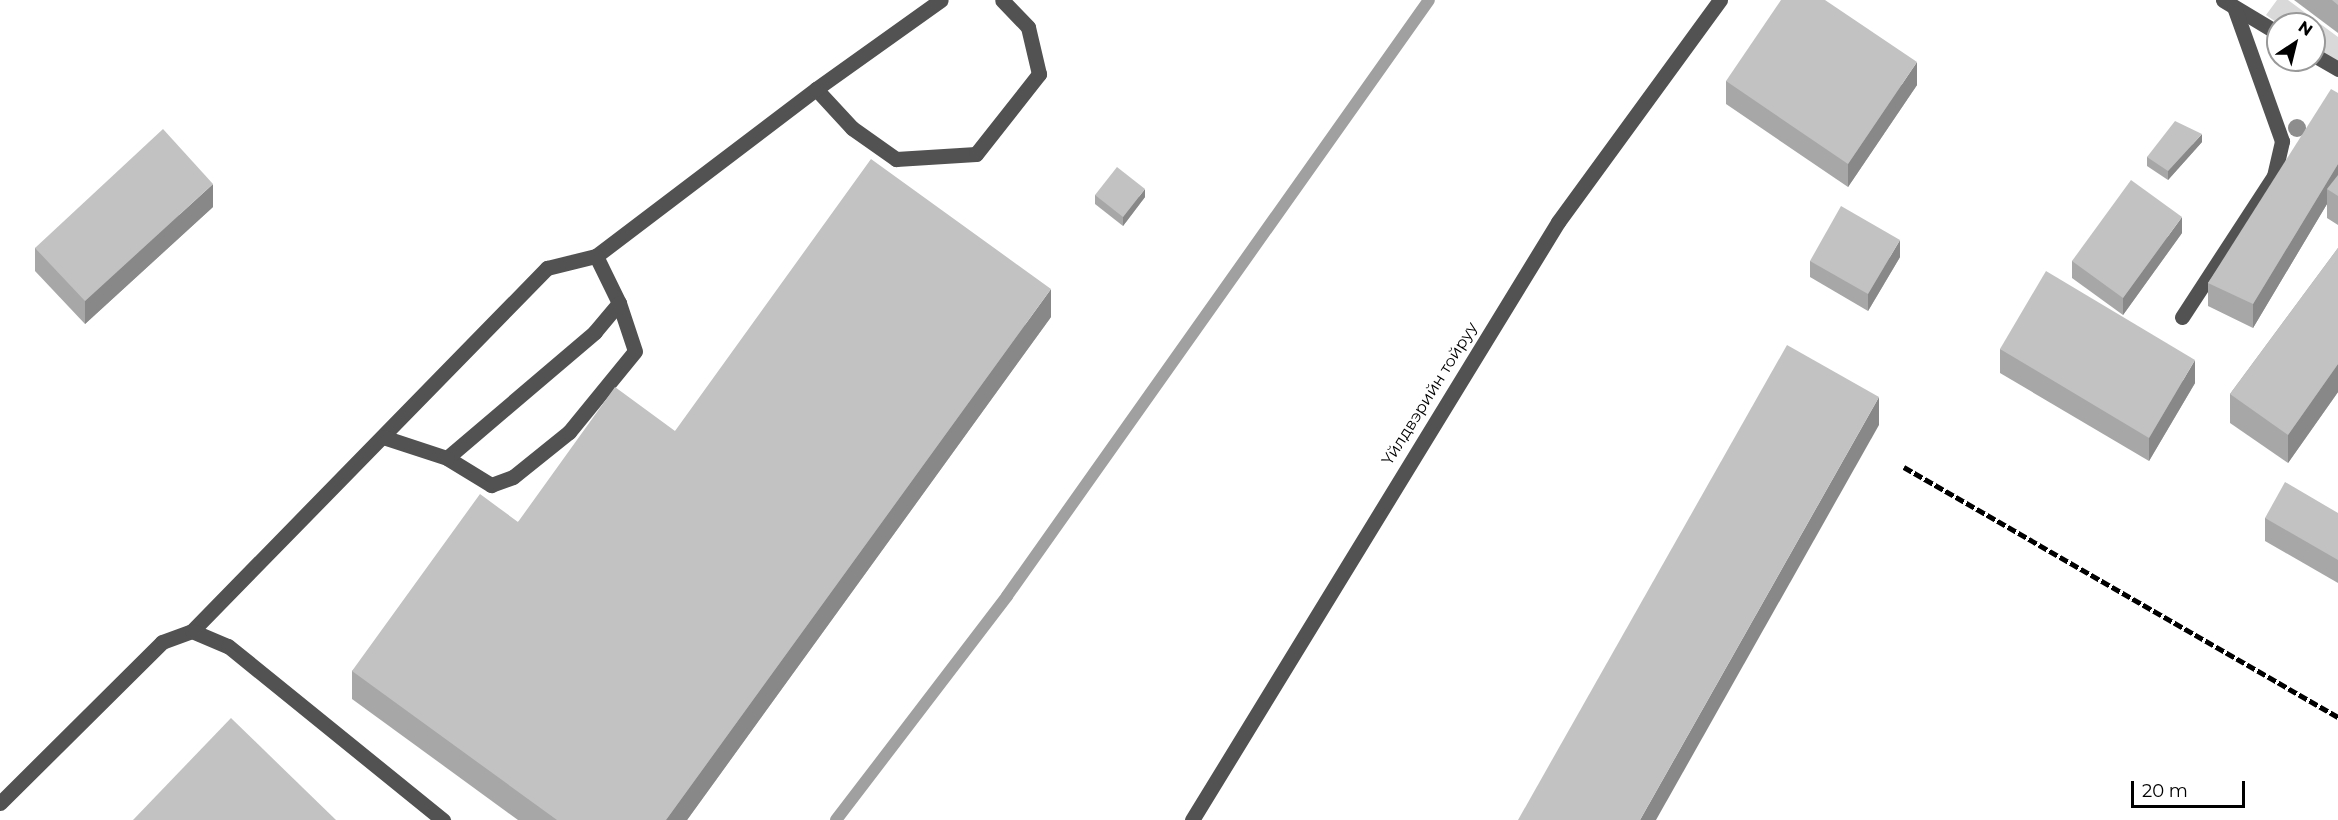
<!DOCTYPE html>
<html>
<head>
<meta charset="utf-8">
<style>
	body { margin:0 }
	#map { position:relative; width:2338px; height:820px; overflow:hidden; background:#fff; font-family:Montserrat,sans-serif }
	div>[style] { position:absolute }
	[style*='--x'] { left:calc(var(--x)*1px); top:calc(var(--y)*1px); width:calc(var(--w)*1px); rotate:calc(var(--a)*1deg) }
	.green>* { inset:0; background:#d9d9d9 }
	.stream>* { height:12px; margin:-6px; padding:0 6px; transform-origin:6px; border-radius:6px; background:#a0a0a0 }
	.minor>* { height:15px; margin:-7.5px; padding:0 7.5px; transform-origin:7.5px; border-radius:7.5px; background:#525252 }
	.rail>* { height:4.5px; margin-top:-2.25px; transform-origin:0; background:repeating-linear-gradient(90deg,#000 0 9px,transparent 0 12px) }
	.trees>* { width:18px; height:18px; margin:-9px; border-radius:50%; background:#8d8d8d }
	.wall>* { inset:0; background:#a7a7a7 }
	.shaded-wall>* { inset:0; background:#888 }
	.building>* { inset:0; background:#c2c2c2 }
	span { translate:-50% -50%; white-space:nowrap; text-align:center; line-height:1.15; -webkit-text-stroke:5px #fff; paint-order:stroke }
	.street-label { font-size:16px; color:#000 }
	.north { position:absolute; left:2266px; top:12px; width:60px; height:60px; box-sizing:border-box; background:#fff; border:2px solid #999; border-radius:50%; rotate:35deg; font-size:16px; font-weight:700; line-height:24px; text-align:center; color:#000 }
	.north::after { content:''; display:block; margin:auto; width:21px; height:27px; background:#000; clip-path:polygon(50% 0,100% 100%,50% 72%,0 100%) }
	.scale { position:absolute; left:2131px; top:781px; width:114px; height:27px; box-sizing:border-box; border:3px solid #000; border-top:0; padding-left:8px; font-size:18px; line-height:21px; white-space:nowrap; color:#000; -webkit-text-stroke:4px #fff; paint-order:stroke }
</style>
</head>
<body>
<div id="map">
	<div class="green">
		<i style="clip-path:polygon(2277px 0,2288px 0,2338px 37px,2338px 62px,2314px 46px,2314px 24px,2279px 24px,2266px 15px)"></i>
	</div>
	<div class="stream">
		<i style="--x:836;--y:820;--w:282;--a:-52.6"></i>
		<i style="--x:1007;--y:596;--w:730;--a:-54.7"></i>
	</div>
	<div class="minor">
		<i style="--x:2223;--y:0;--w:64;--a:31"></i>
		<i style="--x:2314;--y:55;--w:28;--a:30"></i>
		<i style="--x:816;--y:89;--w:53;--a:47.3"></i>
		<i style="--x:852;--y:128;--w:54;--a:35.2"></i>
		<i style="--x:896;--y:159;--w:80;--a:-3.6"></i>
		<i style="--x:976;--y:154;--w:102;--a:-51.8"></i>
		<i style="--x:1039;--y:74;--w:48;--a:-103.2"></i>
		<i style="--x:1028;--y:27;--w:37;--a:-134"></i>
		<i style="--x:596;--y:256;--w:276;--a:-37.2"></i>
		<i style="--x:816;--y:89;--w:153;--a:-35.5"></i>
		<i style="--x:2182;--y:317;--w:168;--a:-56.9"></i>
		<i style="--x:2274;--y:176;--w:36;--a:-77"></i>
		<i style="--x:2282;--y:141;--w:142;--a:-109.7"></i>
		<i style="--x:447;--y:458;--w:52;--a:31.5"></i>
		<i style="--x:491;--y:485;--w:23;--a:-20"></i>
		<i style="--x:513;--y:477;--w:72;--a:-38.8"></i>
		<i style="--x:569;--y:432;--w:104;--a:-50.8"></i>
		<i style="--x:635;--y:351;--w:51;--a:-108.4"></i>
		<i style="--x:192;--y:631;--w:508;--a:-45.64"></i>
		<i style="--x:547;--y:268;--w:50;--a:-13.8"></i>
		<i style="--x:596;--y:256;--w:52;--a:63.9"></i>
		<i style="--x:619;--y:303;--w:38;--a:130"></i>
		<i style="--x:595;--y:332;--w:194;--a:139.6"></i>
		<i style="--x:447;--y:458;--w:67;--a:-161.8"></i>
		<i style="--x:0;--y:803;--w:228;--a:-44.8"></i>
		<i style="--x:162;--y:642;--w:32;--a:-20"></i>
		<i style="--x:192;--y:631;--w:39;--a:23"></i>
		<i style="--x:228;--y:646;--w:277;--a:39"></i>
		<i style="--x:1192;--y:820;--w:701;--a:-58.53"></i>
		<i style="--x:1558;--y:222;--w:275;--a:-53.9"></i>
	</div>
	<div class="rail">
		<i style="--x:1904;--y:467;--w:501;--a:29.94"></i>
	</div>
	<div class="trees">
		<i style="left:2297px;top:128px"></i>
	</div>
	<div class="wall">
		<i style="clip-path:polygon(2294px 0,2338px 0,2338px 33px)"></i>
		<i style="clip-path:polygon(1726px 81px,1917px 85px,1848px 187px,1726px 104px)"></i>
		<i style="clip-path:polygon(2338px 93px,2338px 225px,2327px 218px,2327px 204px,2253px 328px,2208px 306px,2208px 283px)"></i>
		<i style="clip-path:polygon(2202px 142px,2168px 180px,2147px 166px,2147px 157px)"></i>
		<i style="clip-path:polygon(1095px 195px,1145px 197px,1123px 226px,1095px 204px)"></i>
		<i style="clip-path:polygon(213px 207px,85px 324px,35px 271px,35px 248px)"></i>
		<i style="clip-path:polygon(2182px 233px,2123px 315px,2072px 278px,2072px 261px)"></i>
		<i style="clip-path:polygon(2338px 248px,2338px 392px,2288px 463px,2230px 423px,2230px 394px)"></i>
		<i style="clip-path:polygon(1900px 257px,1868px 311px,1810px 277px,1810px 261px)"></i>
		<i style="clip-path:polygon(1051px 317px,687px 820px,518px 820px,352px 699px,352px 671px,518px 522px,675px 431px)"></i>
		<i style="clip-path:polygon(2000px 349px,2195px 383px,2149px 461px,2000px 373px)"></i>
		<i style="clip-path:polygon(2338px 513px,2338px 583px,2265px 541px,2265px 518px)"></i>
	</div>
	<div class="shaded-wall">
		<i style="clip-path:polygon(1917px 62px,1917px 85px,1848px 187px,1848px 164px)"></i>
		<i style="clip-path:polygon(2202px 134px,2202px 142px,2168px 180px,2168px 171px)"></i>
		<i style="clip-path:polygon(2338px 164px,2338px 187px,2327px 189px,2327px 204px,2253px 328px,2253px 304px)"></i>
		<i style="clip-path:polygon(213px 184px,213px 207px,85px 324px,85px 301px)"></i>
		<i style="clip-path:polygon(1145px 189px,1145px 197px,1123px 226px,1123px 217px)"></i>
		<i style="clip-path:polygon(2182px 217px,2182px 233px,2123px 315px,2123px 298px)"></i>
		<i style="clip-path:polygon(1900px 240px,1900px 257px,1868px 311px,1868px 294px)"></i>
		<i style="clip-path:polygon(1051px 289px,1051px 317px,687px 820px,666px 820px)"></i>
		<i style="clip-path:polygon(2195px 360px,2195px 383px,2149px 461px,2149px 438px)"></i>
		<i style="clip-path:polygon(2338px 364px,2338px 392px,2288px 463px,2288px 435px)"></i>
		<i style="clip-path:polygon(1879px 397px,1879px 425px,1656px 820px,1640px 820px)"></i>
	</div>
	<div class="building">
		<i style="clip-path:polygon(1781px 0,1825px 0,1917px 62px,1848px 164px,1726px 81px)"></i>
		<i style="clip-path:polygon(2332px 0,2338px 0,2338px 5px)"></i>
		<i style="clip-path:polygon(2331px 89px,2338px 93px,2338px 164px,2253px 304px,2208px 283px)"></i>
		<i style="clip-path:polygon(2175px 121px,2202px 134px,2168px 171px,2147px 157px)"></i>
		<i style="clip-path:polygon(163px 129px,213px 184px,85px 301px,35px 248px)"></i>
		<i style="clip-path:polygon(871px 159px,1051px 289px,666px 820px,557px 820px,352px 671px,480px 494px,518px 522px,615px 387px,675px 431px)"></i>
		<i style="clip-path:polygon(1117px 167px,1145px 189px,1123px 217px,1095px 195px)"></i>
		<i style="clip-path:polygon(2338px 175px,2338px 196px,2327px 189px)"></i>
		<i style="clip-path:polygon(2131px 180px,2182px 217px,2123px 298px,2072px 261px)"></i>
		<i style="clip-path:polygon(1841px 206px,1900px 240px,1868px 294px,1810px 261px)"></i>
		<i style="clip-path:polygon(2338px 248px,2338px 364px,2288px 435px,2230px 394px)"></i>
		<i style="clip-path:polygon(2046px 271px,2195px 360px,2149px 438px,2000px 349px)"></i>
		<i style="clip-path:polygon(1787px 345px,1879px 397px,1640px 820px,1518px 820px)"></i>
		<i style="clip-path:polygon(2285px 482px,2338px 513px,2338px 560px,2265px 518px)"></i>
		<i style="clip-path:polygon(231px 718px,336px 820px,133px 820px)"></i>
	</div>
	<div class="street-label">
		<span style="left:1430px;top:394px;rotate:-58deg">Үйлдвэрийн тойруу</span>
	</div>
	<div class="north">N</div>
	<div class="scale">20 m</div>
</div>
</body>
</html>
